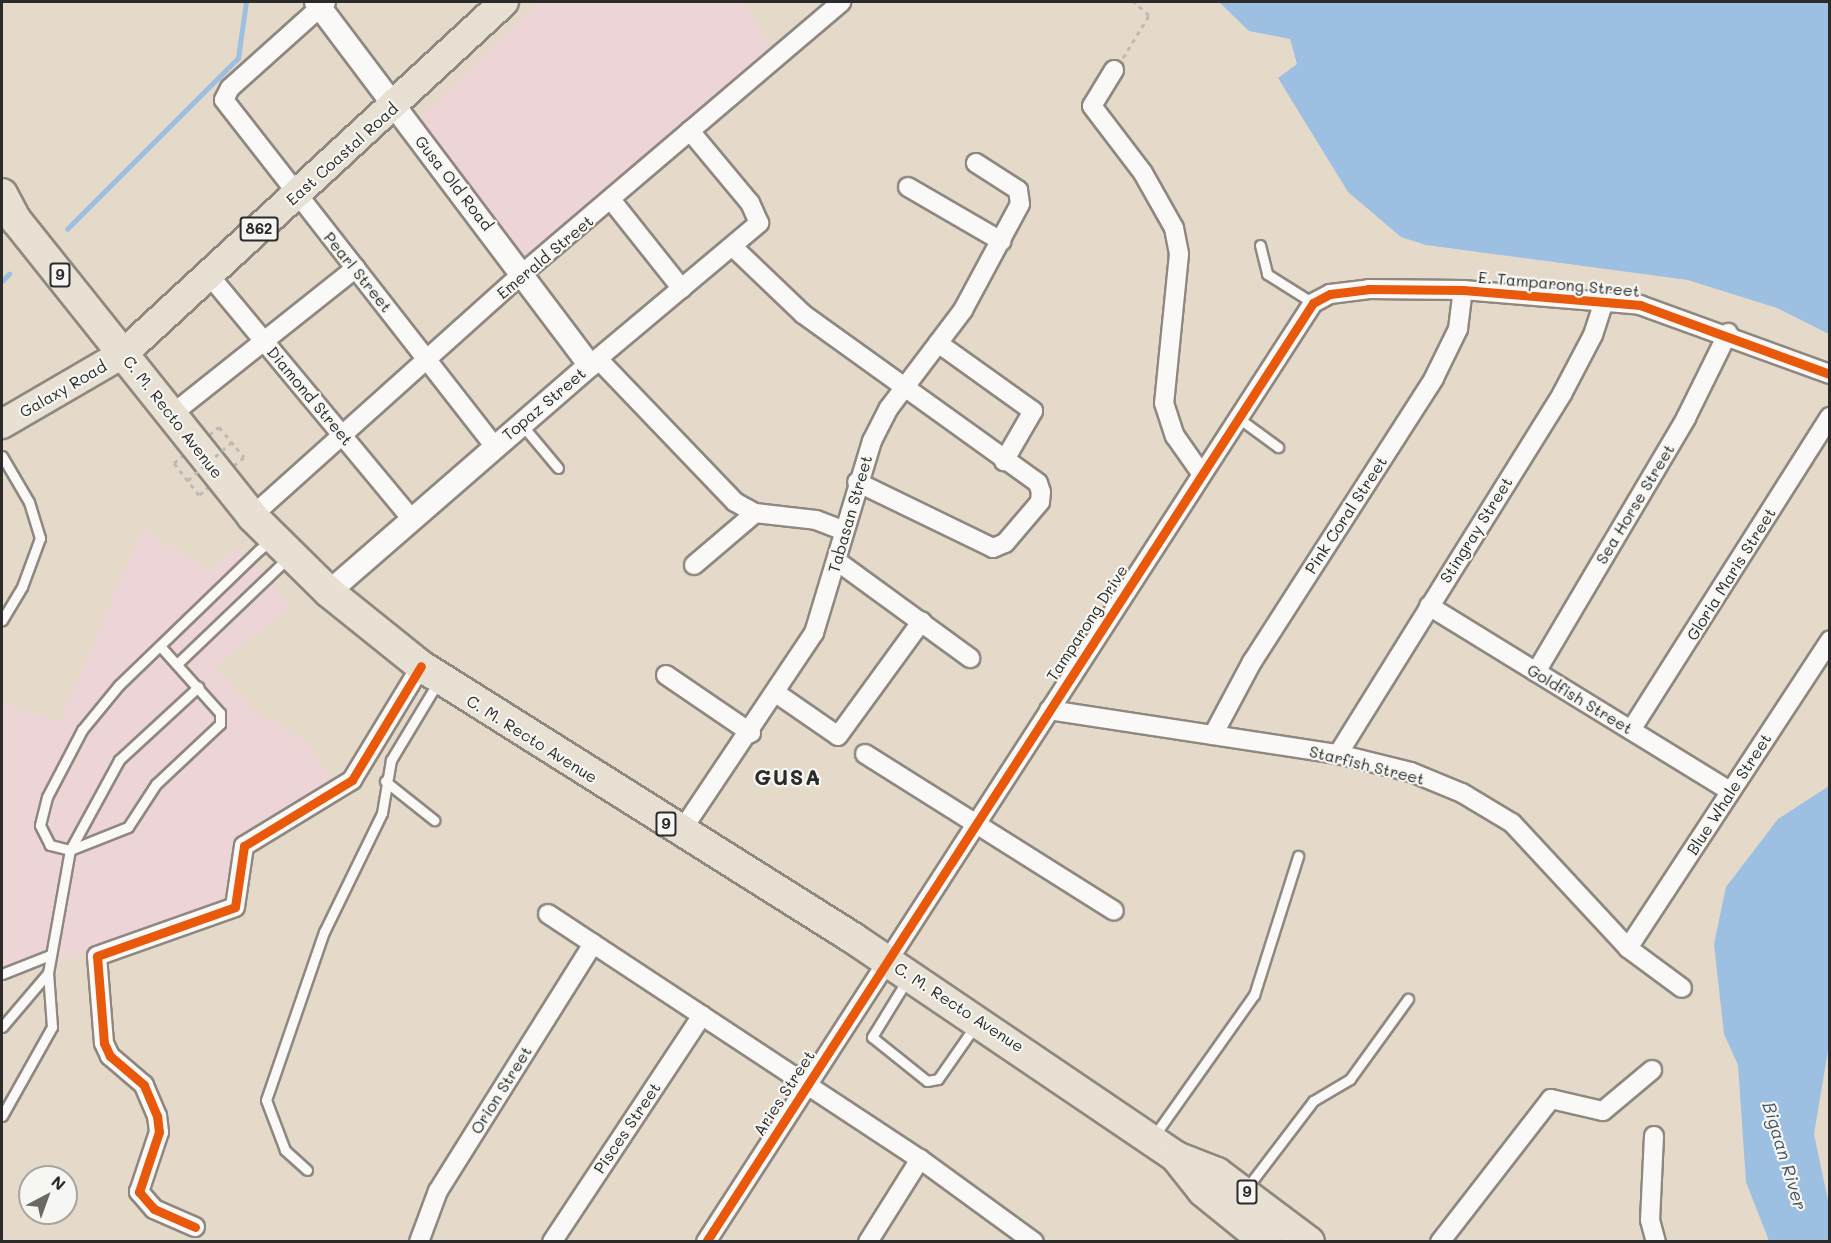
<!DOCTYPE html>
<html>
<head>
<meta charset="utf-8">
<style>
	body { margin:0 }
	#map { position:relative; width:1831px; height:1243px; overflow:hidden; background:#e5dac9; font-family:Mali,sans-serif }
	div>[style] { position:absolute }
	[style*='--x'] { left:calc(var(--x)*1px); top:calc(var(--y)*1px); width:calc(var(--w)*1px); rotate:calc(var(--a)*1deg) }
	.built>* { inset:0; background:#edd4d6 }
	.water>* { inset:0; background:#9cbfe2 }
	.stream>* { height:4.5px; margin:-2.25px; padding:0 2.25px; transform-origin:2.25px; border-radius:2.25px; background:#9cbfe2 }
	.path>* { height:3px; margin-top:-1.5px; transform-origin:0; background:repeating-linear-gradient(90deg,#bcbbb7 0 4.5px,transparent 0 9px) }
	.roads { filter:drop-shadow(2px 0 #8e8880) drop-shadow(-2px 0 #8e8880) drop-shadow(0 2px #8e8880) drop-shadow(0 -2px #8e8880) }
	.service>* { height:9px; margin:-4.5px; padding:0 4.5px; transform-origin:4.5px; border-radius:4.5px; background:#fbf9f7 }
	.minor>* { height:18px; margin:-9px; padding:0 9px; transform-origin:9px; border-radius:9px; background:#fbf9f7 }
	.tertiary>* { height:22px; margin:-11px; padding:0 11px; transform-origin:11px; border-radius:11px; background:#fbf9f7 }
	.primary>* { height:28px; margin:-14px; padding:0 14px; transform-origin:14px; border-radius:14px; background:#e8e0d3 }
	.trunk>* { height:30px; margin:-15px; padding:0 15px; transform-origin:15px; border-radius:15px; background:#e8e0d3 }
	.path-bridge>* { height:3px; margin-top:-1.5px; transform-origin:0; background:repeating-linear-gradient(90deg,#bcbbb7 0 4.5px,transparent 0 9px) }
	.cycleway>* { height:9px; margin:-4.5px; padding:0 4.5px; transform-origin:4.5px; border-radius:4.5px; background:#e8590c }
	span { translate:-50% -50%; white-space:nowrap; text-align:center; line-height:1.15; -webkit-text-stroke:4.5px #f6f6f2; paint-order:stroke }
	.shield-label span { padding:2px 4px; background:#f6f6f2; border:2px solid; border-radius:4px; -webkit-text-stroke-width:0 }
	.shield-label { font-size:15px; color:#2b2b2b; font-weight:700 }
	.street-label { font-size:16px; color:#2b2b2b }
	.water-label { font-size:18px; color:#435465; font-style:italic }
	.district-label { font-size:22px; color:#2b2b2b; font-weight:700; letter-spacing:1.5px }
	.frame { position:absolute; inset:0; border:3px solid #2b2b2b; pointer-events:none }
	.north { position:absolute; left:18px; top:1165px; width:60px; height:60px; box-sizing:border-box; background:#f6f6f2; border:2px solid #a5a5a2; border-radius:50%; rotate:41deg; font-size:16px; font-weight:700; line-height:24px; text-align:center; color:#2b2b2b }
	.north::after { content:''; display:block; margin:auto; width:21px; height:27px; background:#6c6862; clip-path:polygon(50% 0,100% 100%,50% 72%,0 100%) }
</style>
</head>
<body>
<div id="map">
	<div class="built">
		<i style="clip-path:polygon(539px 2px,745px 2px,774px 53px,523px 259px,420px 119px)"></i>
		<i style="clip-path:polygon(143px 528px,210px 571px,237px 547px,292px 605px,214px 668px,264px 720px,273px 720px,306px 742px,335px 781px,233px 839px,233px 894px,226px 907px,2px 981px,2px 703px,60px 722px)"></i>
	</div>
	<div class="water">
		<i style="clip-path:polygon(1219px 2px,1829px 2px,1829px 334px,1777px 308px,1688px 280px,1426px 245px,1401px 237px,1348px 192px,1278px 78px,1297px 64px,1290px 39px,1249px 31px)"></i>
		<i style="clip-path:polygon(1829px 786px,1830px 1039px,1814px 1134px,1829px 1205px,1829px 1241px,1769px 1241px,1746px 1182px,1738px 1065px,1724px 1034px,1714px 944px,1726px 887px,1778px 819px)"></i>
	</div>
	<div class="stream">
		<i style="--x:67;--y:229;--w:242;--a:-45"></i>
		<i style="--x:238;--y:58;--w:57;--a:-81.9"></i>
		<i style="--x:2;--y:281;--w:10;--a:-45"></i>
	</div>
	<div class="path">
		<i style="--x:1123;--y:58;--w:50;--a:-58.8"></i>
		<i style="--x:1149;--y:15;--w:20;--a:-139"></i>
		<i style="--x:219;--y:427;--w:39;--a:50"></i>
		<i style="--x:244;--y:457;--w:59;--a:139.8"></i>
		<i style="--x:199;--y:495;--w:41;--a:-128"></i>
		<i style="--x:174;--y:463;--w:58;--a:-38.7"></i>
	</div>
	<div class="roads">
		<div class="service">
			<i style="--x:1260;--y:245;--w:30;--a:76"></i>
			<i style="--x:1267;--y:274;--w:54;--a:32.2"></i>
			<i style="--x:1237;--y:417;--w:51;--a:36.2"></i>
			<i style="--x:522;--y:425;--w:56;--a:50.1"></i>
			<i style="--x:2;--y:456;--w:53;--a:59.6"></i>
			<i style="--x:29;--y:502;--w:38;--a:73"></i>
			<i style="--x:40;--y:538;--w:52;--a:110.2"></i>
			<i style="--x:22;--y:587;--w:39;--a:121"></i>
			<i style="--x:160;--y:646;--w:90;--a:48.2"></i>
			<i style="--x:220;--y:713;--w:11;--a:90"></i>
			<i style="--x:220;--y:724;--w:88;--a:136.8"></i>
			<i style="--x:156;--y:784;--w:51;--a:123.1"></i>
			<i style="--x:128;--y:827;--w:62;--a:158.4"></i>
			<i style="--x:70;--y:850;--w:21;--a:-166"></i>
			<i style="--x:50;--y:845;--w:22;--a:-117"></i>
			<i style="--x:40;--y:825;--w:29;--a:-76"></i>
			<i style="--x:47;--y:797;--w:76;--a:-62.4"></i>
			<i style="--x:82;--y:730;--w:58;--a:-50.6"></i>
			<i style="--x:119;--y:685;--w:194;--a:-44"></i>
			<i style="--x:259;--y:550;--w:16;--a:-40"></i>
			<i style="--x:178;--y:663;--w:153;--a:-43.7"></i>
			<i style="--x:385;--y:781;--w:63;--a:38.5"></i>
			<i style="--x:2;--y:974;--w:52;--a:-21.6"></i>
			<i style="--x:907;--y:980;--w:67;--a:121.6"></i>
			<i style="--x:872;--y:1037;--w:70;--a:38.7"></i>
			<i style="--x:927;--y:1081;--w:11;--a:-10"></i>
			<i style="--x:938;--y:1079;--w:65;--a:-55.1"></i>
			<i style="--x:2;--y:1027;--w:71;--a:-49.6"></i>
			<i style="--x:2;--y:1116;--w:102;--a:-60.7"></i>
			<i style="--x:52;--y:1027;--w:54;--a:-94.2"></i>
			<i style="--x:48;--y:973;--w:125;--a:-79.9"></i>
			<i style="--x:70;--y:850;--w:102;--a:-61.4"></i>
			<i style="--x:119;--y:760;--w:108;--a:-42.7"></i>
			<i style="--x:1154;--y:1136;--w:173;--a:-54.7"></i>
			<i style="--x:1254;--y:995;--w:146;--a:-72.4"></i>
			<i style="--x:307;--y:1170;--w:30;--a:-138"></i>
			<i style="--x:285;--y:1150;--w:53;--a:-110.8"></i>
			<i style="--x:266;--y:1100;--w:178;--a:-71"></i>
			<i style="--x:324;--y:932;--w:132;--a:-64"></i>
			<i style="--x:382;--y:813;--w:54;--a:-80.4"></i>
			<i style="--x:391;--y:760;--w:91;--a:-58.9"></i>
			<i style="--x:1246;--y:1189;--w:111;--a:-52.7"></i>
			<i style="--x:1313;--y:1101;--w:43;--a:-30.7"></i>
			<i style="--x:1350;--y:1079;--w:99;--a:-54.1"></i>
		</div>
		<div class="minor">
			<i style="--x:326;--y:2;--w:129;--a:138.1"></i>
			<i style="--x:230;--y:88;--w:13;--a:117"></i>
			<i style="--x:224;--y:100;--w:439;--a:52"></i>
			<i style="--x:1114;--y:70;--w:42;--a:121.4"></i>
			<i style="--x:1092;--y:106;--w:84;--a:52.7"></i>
			<i style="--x:1143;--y:173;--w:63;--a:60.6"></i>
			<i style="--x:1174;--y:228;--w:26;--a:79"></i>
			<i style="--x:1179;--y:254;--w:150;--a:95.7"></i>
			<i style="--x:1164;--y:403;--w:35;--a:72"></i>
			<i style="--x:1175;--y:436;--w:45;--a:54.9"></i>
			<i style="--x:908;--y:187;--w:108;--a:30.1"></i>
			<i style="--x:612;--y:201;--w:112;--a:51.5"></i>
			<i style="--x:733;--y:247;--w:97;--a:43.7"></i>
			<i style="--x:803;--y:314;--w:289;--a:35.7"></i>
			<i style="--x:1038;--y:483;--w:9;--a:72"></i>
			<i style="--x:1041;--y:492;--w:10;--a:96"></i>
			<i style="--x:1040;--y:502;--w:54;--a:130.5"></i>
			<i style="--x:1005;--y:543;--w:13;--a:157"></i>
			<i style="--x:993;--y:548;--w:151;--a:-154.1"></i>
			<i style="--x:209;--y:275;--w:315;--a:50.3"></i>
			<i style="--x:938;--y:343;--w:117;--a:35.6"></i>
			<i style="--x:1033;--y:411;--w:58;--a:120.1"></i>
			<i style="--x:598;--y:359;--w:198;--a:46.2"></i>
			<i style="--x:735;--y:502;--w:23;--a:29"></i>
			<i style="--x:755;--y:513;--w:61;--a:6.5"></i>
			<i style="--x:816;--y:520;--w:30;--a:21"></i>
			<i style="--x:590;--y:365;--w:221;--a:-40"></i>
			<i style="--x:759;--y:223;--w:22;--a:-114"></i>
			<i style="--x:750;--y:203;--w:94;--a:-129.8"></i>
			<i style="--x:171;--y:415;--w:236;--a:-38.5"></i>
			<i style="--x:252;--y:516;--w:364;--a:-41.9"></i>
			<i style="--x:523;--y:273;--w:418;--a:-40.4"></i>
			<i style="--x:837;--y:561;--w:165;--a:36.1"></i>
			<i style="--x:694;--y:565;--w:80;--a:-40.4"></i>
			<i style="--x:1429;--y:606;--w:353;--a:31.6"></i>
			<i style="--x:1536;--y:672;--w:295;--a:-59.4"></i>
			<i style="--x:1686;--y:418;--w:95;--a:-63.7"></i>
			<i style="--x:666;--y:675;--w:103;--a:34.3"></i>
			<i style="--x:776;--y:693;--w:75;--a:34.7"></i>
			<i style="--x:838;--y:736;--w:142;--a:-53.9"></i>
			<i style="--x:1049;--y:710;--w:292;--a:8.7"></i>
			<i style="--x:1338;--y:754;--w:75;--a:13.9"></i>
			<i style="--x:1411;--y:772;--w:55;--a:22.4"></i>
			<i style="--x:1462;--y:793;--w:58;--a:31"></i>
			<i style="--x:1512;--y:823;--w:171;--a:47.1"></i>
			<i style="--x:1628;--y:948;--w:67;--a:36.5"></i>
			<i style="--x:1631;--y:730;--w:371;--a:-57.6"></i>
			<i style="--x:1213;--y:735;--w:83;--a:-61.9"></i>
			<i style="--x:1252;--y:662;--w:337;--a:-57.3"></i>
			<i style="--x:1434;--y:378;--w:55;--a:-63.9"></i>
			<i style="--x:1458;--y:329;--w:39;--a:-83"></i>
			<i style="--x:865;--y:754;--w:294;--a:32.2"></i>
			<i style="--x:1338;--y:754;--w:424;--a:-58.1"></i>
			<i style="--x:1562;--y:394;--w:67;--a:-62.3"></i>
			<i style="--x:1593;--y:335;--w:36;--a:-72"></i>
			<i style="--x:680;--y:833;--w:241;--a:-56.2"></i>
			<i style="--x:814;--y:633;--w:201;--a:-73.2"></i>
			<i style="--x:872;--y:441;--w:37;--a:-63"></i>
			<i style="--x:889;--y:408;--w:123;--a:-52.9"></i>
			<i style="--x:963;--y:310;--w:120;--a:-61.7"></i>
			<i style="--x:1020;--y:204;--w:14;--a:-98"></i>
			<i style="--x:1018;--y:190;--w:50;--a:-147.3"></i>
			<i style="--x:548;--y:914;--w:445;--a:33.4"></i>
			<i style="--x:920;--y:1159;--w:141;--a:36.1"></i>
			<i style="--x:1628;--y:948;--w:368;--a:-56.7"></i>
			<i style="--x:1654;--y:1136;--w:84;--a:92.7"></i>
			<i style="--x:1650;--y:1220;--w:23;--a:75"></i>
			<i style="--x:195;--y:1227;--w:45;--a:-156.3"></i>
			<i style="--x:154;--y:1209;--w:23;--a:-131"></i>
			<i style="--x:139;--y:1192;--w:63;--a:-71.6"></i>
			<i style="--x:159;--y:1132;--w:16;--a:-97"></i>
			<i style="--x:157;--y:1116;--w:34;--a:-113"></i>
			<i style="--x:144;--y:1085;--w:45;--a:-139.5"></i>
			<i style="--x:110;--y:1056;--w:14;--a:-115"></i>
			<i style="--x:104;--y:1043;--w:87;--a:-94.6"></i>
			<i style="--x:97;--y:956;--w:146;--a:-19.5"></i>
			<i style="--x:235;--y:907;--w:62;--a:-81.6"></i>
			<i style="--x:244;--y:846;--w:127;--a:-31.4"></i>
			<i style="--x:352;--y:780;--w:133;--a:-58.8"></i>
			<i style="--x:419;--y:1242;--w:54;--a:-69.6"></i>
			<i style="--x:438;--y:1191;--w:292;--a:-57.9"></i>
			<i style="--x:552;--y:1242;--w:272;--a:-56.5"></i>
			<i style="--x:706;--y:1242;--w:1118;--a:-57.12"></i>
			<i style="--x:1313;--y:303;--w:19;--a:-28"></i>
			<i style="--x:1330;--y:294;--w:38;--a:-7"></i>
			<i style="--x:1368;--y:289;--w:95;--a:0.6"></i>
			<i style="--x:1463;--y:290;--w:178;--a:4.8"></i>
			<i style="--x:1640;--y:305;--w:202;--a:20"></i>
			<i style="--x:868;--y:1242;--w:98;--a:-57.9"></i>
			<i style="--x:1440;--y:1242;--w:181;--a:-52.2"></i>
			<i style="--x:1551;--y:1099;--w:53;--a:13"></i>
			<i style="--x:1603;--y:1111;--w:64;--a:-39.9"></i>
		</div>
		<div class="tertiary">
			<i style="--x:316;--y:2;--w:455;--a:53"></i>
			<i style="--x:590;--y:365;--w:346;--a:139"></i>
		</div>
		<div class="primary">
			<i style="--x:2;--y:424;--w:141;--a:-30.2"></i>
			<i style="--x:124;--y:353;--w:517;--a:-42.73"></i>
		</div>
		<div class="trunk">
			<i style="--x:2;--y:194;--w:30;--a:62"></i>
			<i style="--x:16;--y:220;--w:379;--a:51.4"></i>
			<i style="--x:252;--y:516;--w:108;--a:44.6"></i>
			<i style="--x:329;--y:592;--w:118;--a:38.8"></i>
			<i style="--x:421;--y:666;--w:510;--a:32.2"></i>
			<i style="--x:853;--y:938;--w:390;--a:34.1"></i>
			<i style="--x:1176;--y:1157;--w:44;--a:21.3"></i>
			<i style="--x:1217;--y:1173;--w:115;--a:36.9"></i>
			<i style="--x:1176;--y:1157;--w:43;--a:51.5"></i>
			<i style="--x:1203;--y:1191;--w:81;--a:39"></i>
		</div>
	</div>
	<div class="path-bridge">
		<i style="--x:188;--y:480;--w:58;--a:-40.8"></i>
	</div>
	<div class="cycleway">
		<i style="--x:195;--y:1227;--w:45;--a:-156.3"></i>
		<i style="--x:154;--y:1209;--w:23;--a:-131"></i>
		<i style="--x:139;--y:1192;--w:63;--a:-71.6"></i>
		<i style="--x:159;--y:1132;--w:16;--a:-97"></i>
		<i style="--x:157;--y:1116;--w:34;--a:-113"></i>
		<i style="--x:144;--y:1085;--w:45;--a:-139.5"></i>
		<i style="--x:110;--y:1056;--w:14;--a:-115"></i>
		<i style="--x:104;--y:1043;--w:87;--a:-94.6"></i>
		<i style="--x:97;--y:956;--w:146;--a:-19.5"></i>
		<i style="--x:235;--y:907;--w:62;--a:-81.6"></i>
		<i style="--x:244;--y:846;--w:127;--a:-31.4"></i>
		<i style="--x:352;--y:780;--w:133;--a:-58.8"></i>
		<i style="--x:706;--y:1242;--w:1118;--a:-57.12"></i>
		<i style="--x:1313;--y:303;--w:19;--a:-28"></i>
		<i style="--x:1330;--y:294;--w:38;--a:-7"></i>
		<i style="--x:1368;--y:289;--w:95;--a:0.6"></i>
		<i style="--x:1463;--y:290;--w:178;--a:4.8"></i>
		<i style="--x:1640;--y:305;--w:202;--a:20"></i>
	</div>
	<div class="shield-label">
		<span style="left:259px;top:229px">862</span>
		<span style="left:60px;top:275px">9</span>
		<span style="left:666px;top:824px">9</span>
		<span style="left:1247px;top:1192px">9</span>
	</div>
	<div class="street-label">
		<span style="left:342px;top:154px;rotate:-42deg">East Coastal Road</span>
		<span style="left:454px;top:183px;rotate:52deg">Gusa Old Road</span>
		<span style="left:545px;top:257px;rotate:-40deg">Emerald Street</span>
		<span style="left:358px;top:272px;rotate:51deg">Pearl Street</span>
		<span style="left:1559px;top:284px;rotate:5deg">E. Tamparong Street</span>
		<span style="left:63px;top:389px;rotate:-30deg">Galaxy Road</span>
		<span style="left:310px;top:396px;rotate:50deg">Diamond Street</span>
		<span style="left:544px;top:404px;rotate:-40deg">Topaz Street</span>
		<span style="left:173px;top:417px;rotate:52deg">C. M. Recto Avenue</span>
		<span style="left:1635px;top:504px;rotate:-59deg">Sea Horse Street</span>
		<span style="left:850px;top:514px;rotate:-74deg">Tabasan Street</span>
		<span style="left:1346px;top:515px;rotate:-57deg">Pink Coral Street</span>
		<span style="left:1476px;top:530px;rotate:-58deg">Stingray Street</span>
		<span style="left:1731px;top:574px;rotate:-58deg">Gloria Maris Street</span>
		<span style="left:1087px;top:623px;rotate:-57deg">Tamparong Drive</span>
		<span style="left:1580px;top:699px;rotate:31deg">Goldfish Street</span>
		<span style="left:532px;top:739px;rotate:32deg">C. M. Recto Avenue</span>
		<span style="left:1367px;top:765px;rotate:14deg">Starfish Street</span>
		<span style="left:1729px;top:794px;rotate:-57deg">Blue Whale Street</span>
		<span style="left:959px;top:1007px;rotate:33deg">C. M. Recto Avenue</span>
		<span style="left:501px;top:1090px;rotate:-58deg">Orion Street</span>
		<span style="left:784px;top:1093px;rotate:-57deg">Aries Street</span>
		<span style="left:627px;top:1128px;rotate:-56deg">Pisces Street</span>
	</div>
	<div class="water-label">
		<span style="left:1785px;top:1156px;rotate:73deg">Bigaan River</span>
	</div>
	<div class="district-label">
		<span style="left:788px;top:777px">GUSA</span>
	</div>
	<div class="frame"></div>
	<div class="north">N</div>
</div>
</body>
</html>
